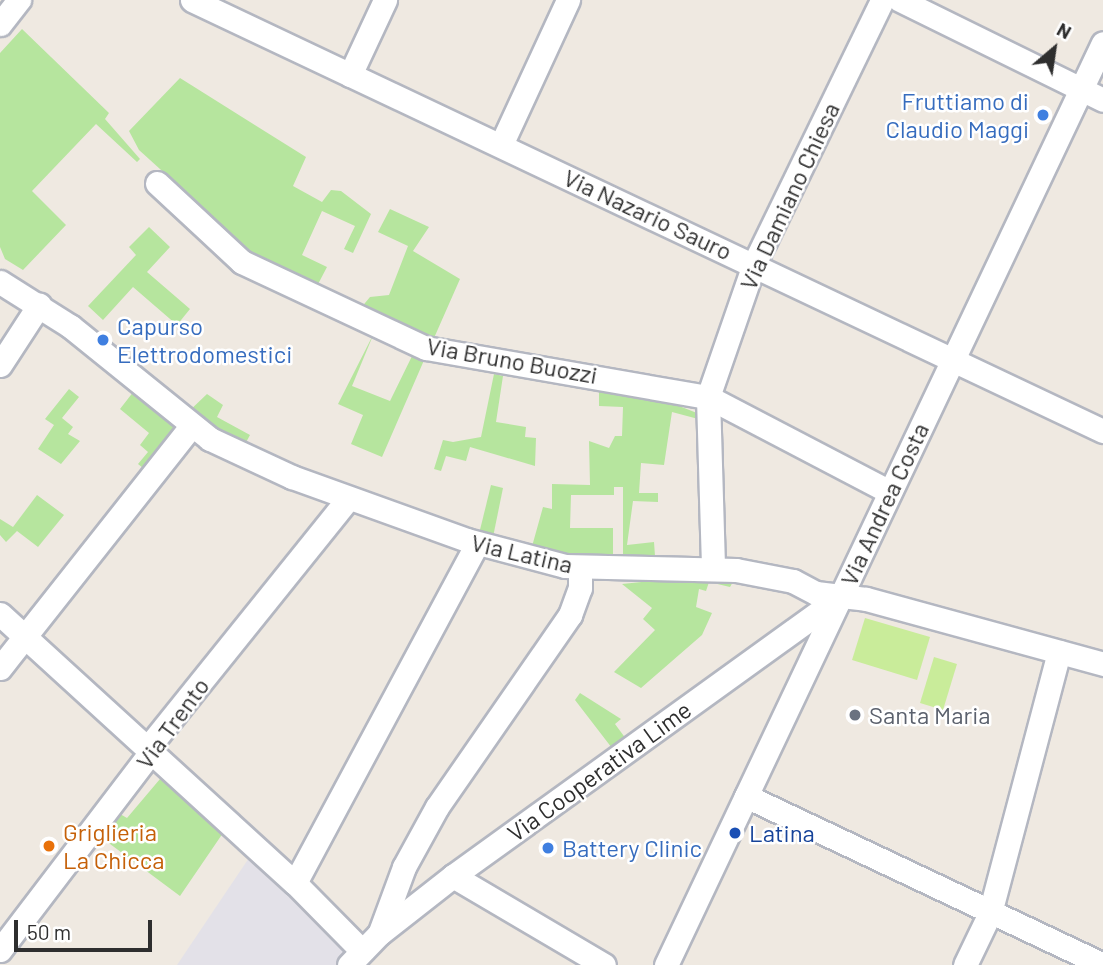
<!DOCTYPE html>
<html>
<head>
<meta charset="utf-8">
<style>
	body { margin:0 }
	#map { position:relative; width:1103px; height:965px; overflow:hidden; background:#efe9e1; font-family:Barlow,sans-serif }
	div>[style] { position:absolute }
	[style*='--x'] { left:calc(var(--x)*1px); top:calc(var(--y)*1px); width:calc(var(--w)*1px); rotate:calc(var(--a)*1deg) }
	.industrial>* { inset:0; background:#e3e1e8 }
	.green>* { inset:0; background:#b6e59e }
	.pitch>* { inset:0; background:#c9ec9a }
	.roads { filter:drop-shadow(2px 0 #b4b7c1) drop-shadow(-2px 0 #b4b7c1) drop-shadow(0 2px #b4b7c1) drop-shadow(0 -2px #b4b7c1) }
	.minor>* { height:23px; margin:-11.5px; padding:0 11.5px; transform-origin:11.5px; border-radius:11.5px; background:#fff }
	.dots>* { width:19px; height:19px; translate:-50% -50%; box-sizing:border-box; border:4px solid #fff; border-radius:50% }
	span { translate:-50% -50%; white-space:nowrap; text-align:center; line-height:1.15; -webkit-text-stroke:5px #fff; paint-order:stroke }
	.shop-label { font-size:24px; color:#366cbe }
	.right { translate:-100% -50%; text-align:right }
	.left { translate:0 -50%; text-align:left }
	.street-label { font-size:24px; color:#2e2e2e }
	.worship-label { font-size:24px; color:#5b616d }
	.food-label { font-size:24px; color:#c56008 }
	.transit-label { font-size:24px; color:#164399 }
	.north { position:absolute; left:1019px; top:14px; width:70px; height:70px; -webkit-text-stroke:5px #fff; paint-order:stroke; rotate:29deg; font-size:19px; font-weight:700; line-height:28px; text-align:center; color:#2e2e2e }
	.north::after { content:''; display:block; margin:auto; width:24px; height:32px; background:#2e2e2e; clip-path:polygon(50% 0,100% 100%,50% 72%,0 100%) }
	.scale { position:absolute; left:14px; top:920px; width:138px; height:32px; box-sizing:border-box; border:4px solid #2e2e2e; border-top:0; padding-left:9px; font-size:21px; line-height:24px; white-space:nowrap; color:#2e2e2e; -webkit-text-stroke:5px #fff; paint-order:stroke }
</style>
</head>
<body>
<div id="map">
	<div class="industrial">
		<i style="clip-path:polygon(255px 849px,359px 950px,346px 965px,177px 965px)"></i>
	</div>
	<div class="green">
		<i style="clip-path:polygon(22px 29px,109px 113px,105px 119px,140px 159px,137px 162px,96px 124px,32px 191px,66px 225px,23px 270px,5px 259px,0 247px,0 53px)"></i>
		<i style="clip-path:polygon(180px 78px,306px 157px,293px 186px,322px 202px,331px 190px,341px 191px,371px 214px,353px 253px,344px 249px,355px 226px,322px 211px,302px 255px,327px 267px,316px 288px,267px 266px,139px 150px,129px 131px)"></i>
		<i style="clip-path:polygon(390px 209px,429px 227px,413px 251px,460px 279px,434px 338px,360px 309px,370px 297px,389px 295px,408px 246px,378px 232px)"></i>
		<i style="clip-path:polygon(149px 227px,170px 247px,147px 272px,190px 309px,177px 325px,133px 287px,103px 320px,88px 306px,136px 255px,129px 247px)"></i>
		<i style="clip-path:polygon(374px 333px,352px 386px,390px 401px,414px 352px,425px 358px,382px 457px,351px 444px,363px 415px,338px 404px)"></i>
		<i style="clip-path:polygon(494px 374px,503px 376px,496px 422px,526px 427px,525px 437px,536px 438px,535px 466px,470px 447px,466px 461px,446px 456px,441px 471px,434px 469px,443px 440px,453px 442px,481px 437px)"></i>
		<i style="clip-path:polygon(69px 389px,79px 397px,62px 418px,73px 427px,68px 434px,80px 441px,61px 464px,38px 449px,54px 425px,45px 419px)"></i>
		<i style="clip-path:polygon(134px 391px,178px 429px,148px 472px,138px 464px,148px 452px,140px 445px,149px 433px,120px 409px)"></i>
		<i style="clip-path:polygon(599px 392px,674px 404px,702px 415px,702px 420px,672px 412px,664px 465px,641px 463px,639px 493px,658px 493px,658px 502px,633px 501px,627px 545px,654px 542px,655px 556px,623px 556px,623px 487px,614px 487px,614px 495px,571px 495px,570px 528px,613px 528px,613px 557px,584px 558px,531px 550px,543px 507px,552px 509px,552px 484px,590px 485px,589px 441px,609px 448px,615px 436px,622px 436px,623px 407px,599px 406px)"></i>
		<i style="clip-path:polygon(207px 394px,223px 405px,217px 417px,250px 435px,243px 448px,186px 414px)"></i>
		<i style="clip-path:polygon(491px 485px,503px 488px,493px 537px,479px 534px)"></i>
		<i style="clip-path:polygon(37px 495px,64px 515px,38px 547px,17px 531px,6px 542px,0 535px,0 519px,13px 527px)"></i>
		<i style="clip-path:polygon(661px 577px,734px 580px,730px 587px,709px 582px,706px 591px,699px 589px,696px 607px,712px 613px,702px 635px,641px 688px,614px 672px,655px 630px,643px 619px,652px 608px,622px 584px,661px 580px)"></i>
		<i style="clip-path:polygon(580px 693px,621px 719px,615px 724px,629px 743px,615px 752px,575px 700px)"></i>
		<i style="clip-path:polygon(160px 779px,223px 833px,180px 896px,102px 838px,120px 814px,127px 818px)"></i>
	</div>
	<div class="pitch">
		<i style="clip-path:polygon(865px 618px,930px 637px,917px 680px,852px 660px)"></i>
		<i style="clip-path:polygon(934px 657px,957px 664px,943px 710px,920px 703px)"></i>
	</div>
	<div class="roads">
		<div class="minor">
			<i style="--x:192;--y:0;--w:1008;--a:25.32"></i>
			<i style="--x:900;--y:0;--w:226;--a:26.2"></i>
			<i style="--x:0;--y:24;--w:31;--a:-52"></i>
			<i style="--x:350;--y:75;--w:83;--a:-65"></i>
			<i style="--x:501;--y:145;--w:160;--a:-65.2"></i>
			<i style="--x:157;--y:183;--w:116;--a:42.9"></i>
			<i style="--x:242;--y:262;--w:203;--a:25.1"></i>
			<i style="--x:426;--y:348;--w:286;--a:9.9"></i>
			<i style="--x:708;--y:397;--w:205;--a:27.6"></i>
			<i style="--x:0;--y:282;--w:83;--a:32.2"></i>
			<i style="--x:70;--y:326;--w:180;--a:38.9"></i>
			<i style="--x:210;--y:439;--w:90;--a:24.9"></i>
			<i style="--x:292;--y:477;--w:186;--a:19.8"></i>
			<i style="--x:467;--y:540;--w:101;--a:14.9"></i>
			<i style="--x:565;--y:566;--w:171;--a:1.3"></i>
			<i style="--x:736;--y:570;--w:58;--a:10.9"></i>
			<i style="--x:793;--y:581;--w:26;--a:28"></i>
			<i style="--x:816;--y:593;--w:50;--a:6.8"></i>
			<i style="--x:866;--y:599;--w:246;--a:15.3"></i>
			<i style="--x:0;--y:365;--w:72;--a:-57"></i>
			<i style="--x:713;--y:566;--w:169;--a:-91.7"></i>
			<i style="--x:708;--y:397;--w:141;--a:-70.9"></i>
			<i style="--x:754;--y:264;--w:293;--a:-64.1"></i>
			<i style="--x:0;--y:614;--w:399;--a:42.4"></i>
			<i style="--x:295;--y:883;--w:95;--a:45.4"></i>
			<i style="--x:0;--y:668;--w:307;--a:-51.7"></i>
			<i style="--x:746;--y:796;--w:395;--a:25.3"></i>
			<i style="--x:453;--y:876;--w:175;--a:30.5"></i>
			<i style="--x:295;--y:883;--w:385;--a:-61.8"></i>
			<i style="--x:380;--y:932;--w:69;--a:-69.7"></i>
			<i style="--x:404;--y:867;--w:68;--a:-61.2"></i>
			<i style="--x:437;--y:807;--w:234;--a:-55.3"></i>
			<i style="--x:570;--y:615;--w:29;--a:-70"></i>
			<i style="--x:580;--y:588;--w:21;--a:-90"></i>
			<i style="--x:0;--y:950;--w:249;--a:-52.7"></i>
			<i style="--x:151;--y:752;--w:12;--a:-76"></i>
			<i style="--x:154;--y:740;--w:309;--a:-51.2"></i>
			<i style="--x:349;--y:965;--w:43;--a:-45.9"></i>
			<i style="--x:379;--y:934;--w:94;--a:-38.1"></i>
			<i style="--x:453;--y:876;--w:476;--a:-35.8"></i>
			<i style="--x:666;--y:965;--w:1020;--a:-64.64"></i>
			<i style="--x:965;--y:965;--w:58;--a:-64.3"></i>
			<i style="--x:990;--y:913;--w:270;--a:-75.2"></i>
		</div>
	</div>
	<div class="dots">
		<i style="left:1043px;top:115px;background:#3f7fe0"></i>
		<i style="left:103px;top:340px;background:#3f7fe0"></i>
		<i style="left:855px;top:715px;background:#6b7280"></i>
		<i style="left:735px;top:833px;background:#1a4fb4"></i>
		<i style="left:49px;top:846px;background:#e8710a"></i>
		<i style="left:548px;top:848px;background:#3f7fe0"></i>
	</div>
	<div class="shop-label">
		<span class="right" style="left:1029px;top:115px">Fruttiamo di<br>Claudio Maggi</span>
		<span class="left" style="left:117px;top:340px">Capurso<br>Elettrodomestici</span>
		<span class="left" style="left:562px;top:848px">Battery Clinic</span>
	</div>
	<div class="street-label">
		<span style="left:789px;top:196px;rotate:-65deg">Via Damiano Chiesa</span>
		<span style="left:648px;top:214px;rotate:25deg">Via Nazario Sauro</span>
		<span style="left:512px;top:360px;rotate:10deg">Via Bruno Buozzi</span>
		<span style="left:884px;top:504px;rotate:-65deg">Via Andrea Costa</span>
		<span style="left:522px;top:553px;rotate:13deg">Via Latina</span>
		<span style="left:172px;top:723px;rotate:-54deg">Via Trento</span>
		<span style="left:599px;top:771px;rotate:-36deg">Via Cooperativa Lime</span>
	</div>
	<div class="worship-label">
		<span class="left" style="left:869px;top:715px">Santa Maria</span>
	</div>
	<div class="food-label">
		<span class="left" style="left:63px;top:846px">Griglieria<br>La Chicca</span>
	</div>
	<div class="transit-label">
		<span class="left" style="left:749px;top:833px">Latina</span>
	</div>
	<div class="north">N</div>
	<div class="scale">50 m</div>
</div>
</body>
</html>
